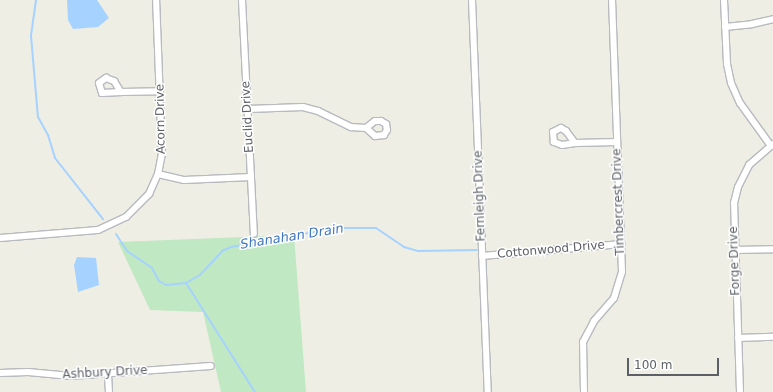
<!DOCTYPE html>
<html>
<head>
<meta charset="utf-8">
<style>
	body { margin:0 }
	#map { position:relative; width:773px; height:392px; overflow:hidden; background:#efeee5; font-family:"DejaVu Sans",sans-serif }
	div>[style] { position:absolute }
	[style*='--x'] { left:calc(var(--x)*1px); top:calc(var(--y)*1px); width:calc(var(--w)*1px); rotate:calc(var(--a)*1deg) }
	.green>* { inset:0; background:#c0e8c3 }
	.water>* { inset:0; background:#a5d2ff }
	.stream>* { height:2px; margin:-1px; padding:0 1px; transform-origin:1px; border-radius:1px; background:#a5d2ff }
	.roads { filter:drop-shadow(1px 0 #b7babf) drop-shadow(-1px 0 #b7babf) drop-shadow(0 1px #b7babf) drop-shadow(0 -1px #b7babf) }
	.minor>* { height:6px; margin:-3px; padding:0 3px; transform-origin:3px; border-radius:3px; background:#fff }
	span { translate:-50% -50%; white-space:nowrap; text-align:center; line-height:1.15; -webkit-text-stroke:3px #fff; paint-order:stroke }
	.street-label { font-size:12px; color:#5c6066 }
	.water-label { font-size:13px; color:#4076bf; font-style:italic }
	.scale { position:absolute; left:627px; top:358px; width:92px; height:18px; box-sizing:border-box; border:2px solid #5c6066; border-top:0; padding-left:5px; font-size:12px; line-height:14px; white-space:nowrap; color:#5c6066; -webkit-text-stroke:3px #fff; paint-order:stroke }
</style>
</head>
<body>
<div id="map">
	<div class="green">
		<i style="clip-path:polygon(294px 235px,306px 392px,221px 392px,203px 312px,150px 310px,118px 242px)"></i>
	</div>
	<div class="water">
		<i style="clip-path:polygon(67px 0,97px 0,109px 18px,98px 27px,73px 29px,68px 20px)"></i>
		<i style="clip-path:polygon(77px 257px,96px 258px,99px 285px,78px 292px,74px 265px)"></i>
	</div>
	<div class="stream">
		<i style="--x:36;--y:0;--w:36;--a:98"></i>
		<i style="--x:31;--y:36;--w:81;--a:85.1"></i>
		<i style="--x:38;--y:117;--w:21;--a:61"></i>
		<i style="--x:48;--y:135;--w:24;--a:73"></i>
		<i style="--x:55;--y:158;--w:78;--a:51.8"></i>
		<i style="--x:116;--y:234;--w:20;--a:57"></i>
		<i style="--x:127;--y:251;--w:30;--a:34"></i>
		<i style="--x:152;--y:268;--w:15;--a:62"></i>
		<i style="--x:159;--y:281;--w:8;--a:30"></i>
		<i style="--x:166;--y:285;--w:20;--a:-6"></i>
		<i style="--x:186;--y:283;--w:16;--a:-30"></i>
		<i style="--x:200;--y:275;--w:33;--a:-47"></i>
		<i style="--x:222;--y:251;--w:10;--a:-24"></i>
		<i style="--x:231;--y:247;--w:108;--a:-10.2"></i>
		<i style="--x:337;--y:228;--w:39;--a:0"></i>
		<i style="--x:376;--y:228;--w:34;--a:34"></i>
		<i style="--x:404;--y:247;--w:15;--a:16"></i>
		<i style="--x:418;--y:251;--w:59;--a:-1"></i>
		<i style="--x:186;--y:283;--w:129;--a:57.7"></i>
	</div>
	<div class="roads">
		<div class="minor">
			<i style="--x:242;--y:0;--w:234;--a:87.1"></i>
			<i style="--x:472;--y:0;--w:392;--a:87.7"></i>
			<i style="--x:724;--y:0;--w:64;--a:87.3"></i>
			<i style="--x:727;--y:64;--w:19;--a:78"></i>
			<i style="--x:731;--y:83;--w:22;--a:66"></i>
			<i style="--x:740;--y:103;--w:53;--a:54.2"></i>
			<i style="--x:725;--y:27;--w:27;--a:-6"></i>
			<i style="--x:752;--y:24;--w:22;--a:-13"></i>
			<i style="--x:106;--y:78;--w:9;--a:21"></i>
			<i style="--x:114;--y:81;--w:13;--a:58"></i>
			<i style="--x:121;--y:92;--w:19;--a:177"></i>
			<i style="--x:102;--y:93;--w:10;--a:-107"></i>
			<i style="--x:99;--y:83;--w:9;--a:-36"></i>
			<i style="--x:121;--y:92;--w:39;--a:-1"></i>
			<i style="--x:248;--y:109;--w:55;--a:-2.1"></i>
			<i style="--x:303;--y:107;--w:16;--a:15"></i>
			<i style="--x:318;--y:111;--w:37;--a:26"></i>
			<i style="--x:351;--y:127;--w:15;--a:4"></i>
			<i style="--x:375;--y:121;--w:6;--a:0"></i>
			<i style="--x:381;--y:121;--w:6;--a:31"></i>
			<i style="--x:386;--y:124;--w:6;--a:81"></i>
			<i style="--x:387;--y:130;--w:6;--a:121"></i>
			<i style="--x:384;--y:135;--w:9;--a:174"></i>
			<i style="--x:375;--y:136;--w:12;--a:-138"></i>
			<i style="--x:366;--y:128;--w:11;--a:-38"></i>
			<i style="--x:561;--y:128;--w:6;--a:31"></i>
			<i style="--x:566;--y:131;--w:15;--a:53"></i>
			<i style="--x:575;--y:143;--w:13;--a:171"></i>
			<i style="--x:562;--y:145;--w:9;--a:-159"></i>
			<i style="--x:554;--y:142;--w:10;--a:-96"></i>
			<i style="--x:553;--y:132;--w:9;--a:-27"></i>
			<i style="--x:575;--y:143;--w:42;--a:-1.4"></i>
			<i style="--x:158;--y:174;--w:27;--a:13"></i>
			<i style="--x:184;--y:180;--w:67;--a:-2.6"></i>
			<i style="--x:0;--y:238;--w:98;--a:-4.7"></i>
			<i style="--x:98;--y:230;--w:31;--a:-25"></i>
			<i style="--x:126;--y:217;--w:33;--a:-45"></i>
			<i style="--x:149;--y:194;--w:22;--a:-66"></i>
			<i style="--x:158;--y:174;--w:20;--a:-79"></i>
			<i style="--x:162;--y:154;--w:154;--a:-92.2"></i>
			<i style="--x:734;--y:250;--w:39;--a:-1"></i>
			<i style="--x:482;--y:256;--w:140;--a:-4.9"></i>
			<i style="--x:738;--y:338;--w:35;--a:-2"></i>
			<i style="--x:0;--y:373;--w:28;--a:-2"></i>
			<i style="--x:28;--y:372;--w:43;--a:5.3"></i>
			<i style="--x:71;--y:376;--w:140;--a:-4.1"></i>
			<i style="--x:108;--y:374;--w:18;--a:87"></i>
			<i style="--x:584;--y:392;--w:50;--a:-91.1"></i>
			<i style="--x:583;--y:342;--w:24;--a:-62"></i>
			<i style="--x:594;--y:321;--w:30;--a:-49"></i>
			<i style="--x:614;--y:298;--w:27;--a:-73"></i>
			<i style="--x:622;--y:272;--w:272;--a:-92.1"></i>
			<i style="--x:740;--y:392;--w:189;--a:-91.8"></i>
			<i style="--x:734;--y:203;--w:16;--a:-76"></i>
			<i style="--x:738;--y:187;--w:25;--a:-63"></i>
			<i style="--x:749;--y:165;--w:32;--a:-41"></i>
		</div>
	</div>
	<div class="street-label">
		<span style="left:248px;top:117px;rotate:-93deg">Euclid Drive</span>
		<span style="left:161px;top:119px;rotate:-91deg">Acorn Drive</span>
		<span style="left:480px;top:196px;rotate:-92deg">Fernleigh Drive</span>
		<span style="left:619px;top:202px;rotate:-92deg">Timbercrest Drive</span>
		<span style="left:551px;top:250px;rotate:-5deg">Cottonwood Drive</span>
		<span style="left:735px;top:261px;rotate:-92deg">Forge Drive</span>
		<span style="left:105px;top:373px;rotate:-3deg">Ashbury Drive</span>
	</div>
	<div class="water-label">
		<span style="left:292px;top:237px;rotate:-9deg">Shanahan Drain</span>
	</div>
	<div class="scale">100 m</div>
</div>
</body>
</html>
